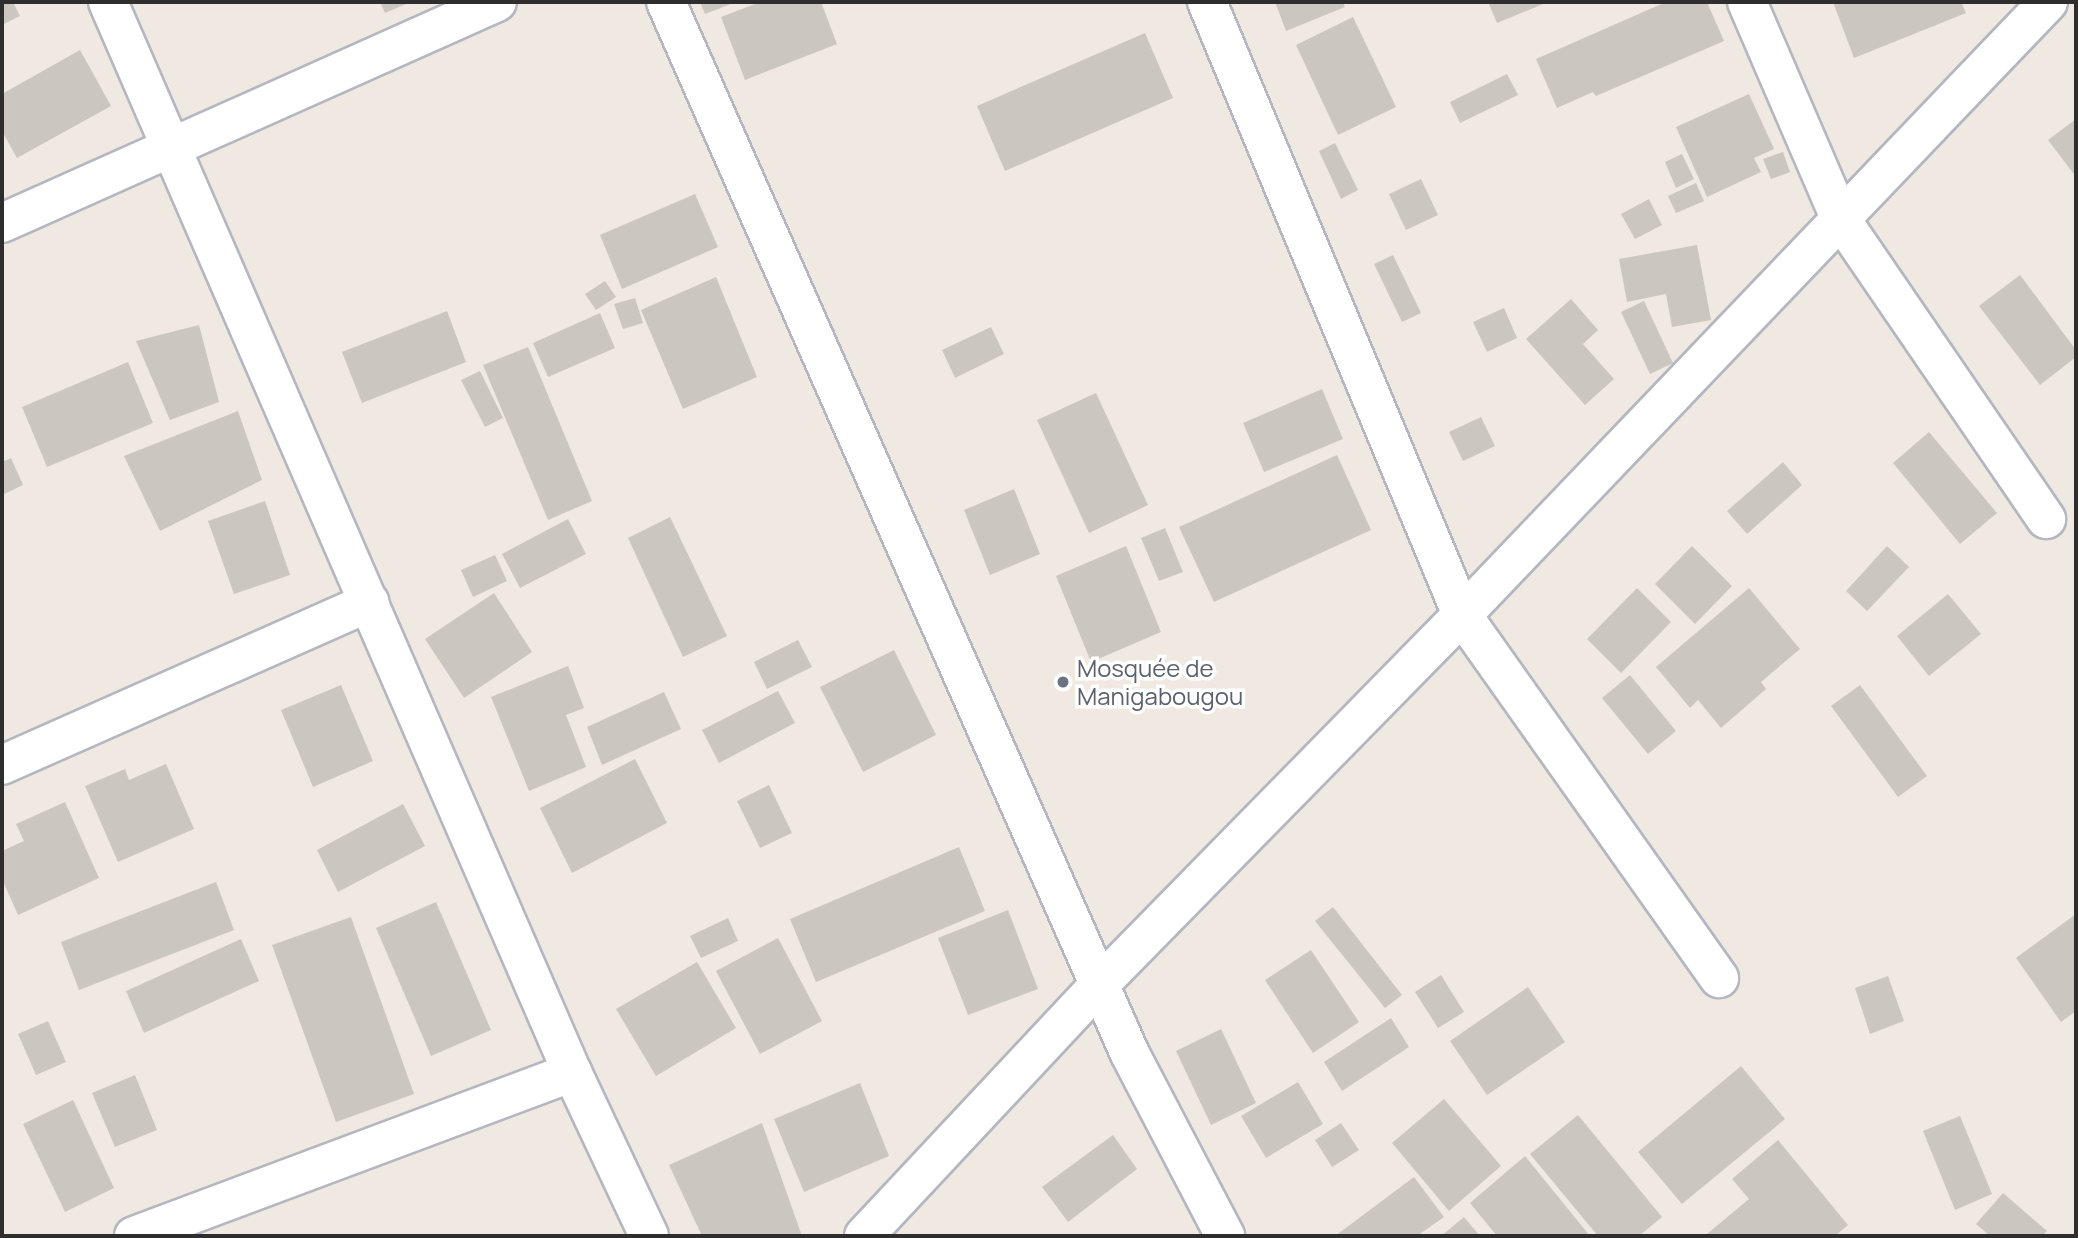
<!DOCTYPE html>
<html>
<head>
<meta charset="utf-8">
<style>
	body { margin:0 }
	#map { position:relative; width:2078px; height:1238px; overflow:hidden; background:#efe9e1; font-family:Manrope,sans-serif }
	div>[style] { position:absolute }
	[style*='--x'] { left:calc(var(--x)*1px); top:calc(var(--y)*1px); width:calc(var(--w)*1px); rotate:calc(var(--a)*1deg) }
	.building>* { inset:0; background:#cbc7bf }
	.roads { filter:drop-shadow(2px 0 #b4b7c1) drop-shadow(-2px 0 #b4b7c1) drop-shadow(0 2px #b4b7c1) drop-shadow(0 -2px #b4b7c1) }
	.minor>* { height:38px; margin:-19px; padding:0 19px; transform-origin:19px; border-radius:19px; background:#fff }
	.dots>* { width:19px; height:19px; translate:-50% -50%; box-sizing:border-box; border:4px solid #fff; border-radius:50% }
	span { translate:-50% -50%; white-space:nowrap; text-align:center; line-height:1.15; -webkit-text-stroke:7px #fff; paint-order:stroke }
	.worship-label { font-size:24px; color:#5b616d }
	.left { translate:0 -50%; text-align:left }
	.frame { position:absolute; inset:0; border:4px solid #2e2e2e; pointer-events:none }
</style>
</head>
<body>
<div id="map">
	<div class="building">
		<i style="clip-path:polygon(2px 2px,13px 2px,20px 16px,2px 25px)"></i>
		<i style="clip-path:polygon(380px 2px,411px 2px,385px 13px)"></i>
		<i style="clip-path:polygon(700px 2px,736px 2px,705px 14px)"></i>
		<i style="clip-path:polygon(760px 2px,821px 2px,837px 44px,745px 80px,721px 17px)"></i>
		<i style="clip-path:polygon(1275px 2px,1343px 2px,1345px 7px,1286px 31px)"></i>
		<i style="clip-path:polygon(1488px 2px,1548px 2px,1497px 23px)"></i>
		<i style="clip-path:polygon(1666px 2px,1707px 2px,1724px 41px,1596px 96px,1593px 92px,1557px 108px,1536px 59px)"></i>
		<i style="clip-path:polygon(1833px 2px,1961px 2px,1966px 13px,1854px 58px)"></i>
		<i style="clip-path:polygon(1353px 17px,1396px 107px,1338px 135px,1296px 45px)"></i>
		<i style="clip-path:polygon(1145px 33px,1173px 98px,1005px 171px,977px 106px)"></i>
		<i style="clip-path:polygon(80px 50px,111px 106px,17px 158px,2px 131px,2px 94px)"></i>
		<i style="clip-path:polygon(1507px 74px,1518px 95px,1460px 123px,1450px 102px)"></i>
		<i style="clip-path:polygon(1749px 94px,1774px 149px,1754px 158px,1761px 172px,1707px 197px,1676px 127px)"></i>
		<i style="clip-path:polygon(2076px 119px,2076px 177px,2048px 140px)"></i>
		<i style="clip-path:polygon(1335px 143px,1358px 190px,1341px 199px,1319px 151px)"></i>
		<i style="clip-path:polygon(1783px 152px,1790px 172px,1771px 179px,1763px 159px)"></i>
		<i style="clip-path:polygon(1682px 154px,1694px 179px,1676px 188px,1665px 162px)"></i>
		<i style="clip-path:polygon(1421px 179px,1438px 215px,1406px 230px,1389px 194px)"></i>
		<i style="clip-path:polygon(1696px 183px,1704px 201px,1676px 213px,1668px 196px)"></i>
		<i style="clip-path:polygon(695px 194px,718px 247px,622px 289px,600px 235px)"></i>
		<i style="clip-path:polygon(1649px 199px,1662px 225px,1635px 239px,1621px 214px)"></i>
		<i style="clip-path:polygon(1697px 245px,1711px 320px,1672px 327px,1666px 294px,1627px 302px,1619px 259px)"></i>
		<i style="clip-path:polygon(1393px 255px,1421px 313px,1402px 322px,1374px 264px)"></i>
		<i style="clip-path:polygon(2020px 275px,2076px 350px,2076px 357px,2040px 385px,1979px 306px)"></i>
		<i style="clip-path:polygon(716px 277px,757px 377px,683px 409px,641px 310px)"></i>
		<i style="clip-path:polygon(605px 281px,616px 297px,596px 310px,585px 294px)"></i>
		<i style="clip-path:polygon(635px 298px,643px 323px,623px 329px,614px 304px)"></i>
		<i style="clip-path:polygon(1571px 299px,1598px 330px,1583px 344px,1614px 379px,1585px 405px,1526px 339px)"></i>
		<i style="clip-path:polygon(1644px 301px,1673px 363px,1650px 374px,1621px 312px)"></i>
		<i style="clip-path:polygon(1504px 308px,1517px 338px,1487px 352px,1473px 322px)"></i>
		<i style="clip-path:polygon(447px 311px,466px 362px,362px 403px,342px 352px)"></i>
		<i style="clip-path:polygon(600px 313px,615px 348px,548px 377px,533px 343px)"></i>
		<i style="clip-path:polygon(199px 325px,219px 402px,170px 420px,136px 341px)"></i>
		<i style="clip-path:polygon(991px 327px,1004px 354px,955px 378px,942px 350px)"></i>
		<i style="clip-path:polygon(528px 347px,592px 501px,548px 520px,483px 365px)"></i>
		<i style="clip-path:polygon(128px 362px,153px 423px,47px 467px,22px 407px)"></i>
		<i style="clip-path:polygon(480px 371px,503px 418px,485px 427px,461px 380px)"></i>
		<i style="clip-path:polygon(1322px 389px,1343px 439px,1264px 472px,1243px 423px)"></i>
		<i style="clip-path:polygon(1096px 393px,1148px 505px,1089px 533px,1037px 420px)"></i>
		<i style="clip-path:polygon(238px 411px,262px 480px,160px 531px,124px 456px)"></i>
		<i style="clip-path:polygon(1481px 417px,1495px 446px,1463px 461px,1449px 432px)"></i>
		<i style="clip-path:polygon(1929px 432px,1997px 513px,1960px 544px,1893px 463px)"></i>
		<i style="clip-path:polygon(1337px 455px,1371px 530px,1214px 602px,1179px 527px)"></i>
		<i style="clip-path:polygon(11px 458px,23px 485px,2px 495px,2px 462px)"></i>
		<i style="clip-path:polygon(1783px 462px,1802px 485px,1747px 534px,1727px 511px)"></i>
		<i style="clip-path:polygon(1014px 489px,1040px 554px,990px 575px,964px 510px)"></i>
		<i style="clip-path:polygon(265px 501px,290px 575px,234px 594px,208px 521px)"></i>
		<i style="clip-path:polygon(670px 517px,727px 636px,683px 657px,628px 538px)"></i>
		<i style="clip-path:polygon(568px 519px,586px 554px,520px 588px,502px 554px)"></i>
		<i style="clip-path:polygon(1165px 528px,1183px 572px,1159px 581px,1141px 538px)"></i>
		<i style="clip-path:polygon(1126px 546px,1161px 632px,1091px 662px,1056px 576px)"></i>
		<i style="clip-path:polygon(1692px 546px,1732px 586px,1695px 624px,1655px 584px)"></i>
		<i style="clip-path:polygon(1887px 546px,1909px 567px,1867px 611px,1846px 591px)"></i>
		<i style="clip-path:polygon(495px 555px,507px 581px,473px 597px,461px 570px)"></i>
		<i style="clip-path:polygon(1637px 588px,1671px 622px,1621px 673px,1587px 639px)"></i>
		<i style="clip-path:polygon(1749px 588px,1800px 649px,1761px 682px,1766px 689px,1721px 728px,1698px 700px,1690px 708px,1656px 667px)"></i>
		<i style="clip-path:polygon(494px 593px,532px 652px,464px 698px,425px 639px)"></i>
		<i style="clip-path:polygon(1948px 594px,1981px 634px,1929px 676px,1897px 636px)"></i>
		<i style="clip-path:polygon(798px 640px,812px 667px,767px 689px,754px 662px)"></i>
		<i style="clip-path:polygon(894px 650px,936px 735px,863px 772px,820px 687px)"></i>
		<i style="clip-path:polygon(568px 666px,584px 708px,566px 715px,586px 767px,529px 791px,491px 697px)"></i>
		<i style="clip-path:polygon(1630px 675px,1676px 731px,1648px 754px,1602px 698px)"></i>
		<i style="clip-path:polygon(341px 685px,373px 761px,313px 787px,281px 710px)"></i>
		<i style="clip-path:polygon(1860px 685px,1927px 776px,1898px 797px,1831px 706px)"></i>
		<i style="clip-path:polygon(778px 691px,795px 723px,719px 763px,702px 730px)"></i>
		<i style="clip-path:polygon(664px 692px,681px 729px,602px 765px,587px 727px)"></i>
		<i style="clip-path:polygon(635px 759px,667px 823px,572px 873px,540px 808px)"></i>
		<i style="clip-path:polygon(166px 764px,194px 829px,118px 862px,85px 786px,125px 769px,129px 780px)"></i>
		<i style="clip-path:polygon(769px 785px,792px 833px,760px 848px,737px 801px)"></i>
		<i style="clip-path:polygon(65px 802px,99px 878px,18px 915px,2px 879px,2px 851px,24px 841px,16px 824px)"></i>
		<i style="clip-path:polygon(403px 804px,425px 846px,338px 892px,317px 850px)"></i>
		<i style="clip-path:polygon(959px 847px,985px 911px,816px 982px,790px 919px)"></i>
		<i style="clip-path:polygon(216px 882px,234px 930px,79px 990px,61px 942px)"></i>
		<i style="clip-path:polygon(436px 902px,491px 1030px,431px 1056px,376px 928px)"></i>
		<i style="clip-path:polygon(1333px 907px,1402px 995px,1385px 1008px,1315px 921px)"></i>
		<i style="clip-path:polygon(1008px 910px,1038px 989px,968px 1015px,938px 938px)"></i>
		<i style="clip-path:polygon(2076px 914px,2076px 1011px,2061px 1022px,2016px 958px)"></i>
		<i style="clip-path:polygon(351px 917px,414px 1094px,336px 1122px,272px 945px)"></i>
		<i style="clip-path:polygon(728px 918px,738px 941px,701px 958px,690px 936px)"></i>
		<i style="clip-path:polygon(778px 938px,822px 1021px,760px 1054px,716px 971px)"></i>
		<i style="clip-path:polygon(241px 939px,259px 981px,144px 1033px,126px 991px)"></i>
		<i style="clip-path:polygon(1311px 950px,1359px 1022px,1313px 1053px,1265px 980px)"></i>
		<i style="clip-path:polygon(697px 962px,736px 1028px,656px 1076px,616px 1009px)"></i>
		<i style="clip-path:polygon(1441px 975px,1464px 1012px,1438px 1028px,1415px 992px)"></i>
		<i style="clip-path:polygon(1888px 976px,1904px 1021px,1870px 1034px,1855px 988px)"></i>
		<i style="clip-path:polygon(1528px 987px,1565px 1042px,1487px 1095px,1450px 1041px)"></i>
		<i style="clip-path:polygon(1391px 1018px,1409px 1047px,1342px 1091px,1324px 1062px)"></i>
		<i style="clip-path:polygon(48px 1021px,66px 1062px,36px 1075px,18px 1034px)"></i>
		<i style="clip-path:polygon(1221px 1029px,1256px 1103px,1211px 1125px,1176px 1051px)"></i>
		<i style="clip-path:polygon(1741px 1066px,1785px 1119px,1682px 1204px,1638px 1152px)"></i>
		<i style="clip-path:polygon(135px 1075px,157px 1130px,115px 1147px,92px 1093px)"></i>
		<i style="clip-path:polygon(1298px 1082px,1323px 1124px,1266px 1158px,1241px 1116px)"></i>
		<i style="clip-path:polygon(860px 1083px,889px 1156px,804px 1192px,774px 1119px)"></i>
		<i style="clip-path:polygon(1444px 1099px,1501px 1166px,1449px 1211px,1392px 1143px)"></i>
		<i style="clip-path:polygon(73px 1100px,114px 1188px,65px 1212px,23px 1124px)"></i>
		<i style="clip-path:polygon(1578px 1115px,1662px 1217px,1639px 1236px,1598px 1236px,1530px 1154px)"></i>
		<i style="clip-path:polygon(1960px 1116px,1992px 1194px,1955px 1210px,1923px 1131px)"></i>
		<i style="clip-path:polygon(762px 1123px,802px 1236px,702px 1236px,669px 1165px)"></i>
		<i style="clip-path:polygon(1341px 1123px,1359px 1150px,1332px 1167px,1315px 1140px)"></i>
		<i style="clip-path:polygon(1113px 1135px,1137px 1169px,1068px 1222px,1042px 1187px)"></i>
		<i style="clip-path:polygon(1778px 1140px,1848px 1225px,1835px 1236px,1708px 1236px,1707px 1234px,1749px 1199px,1732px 1179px)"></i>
		<i style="clip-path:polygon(1525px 1156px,1590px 1236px,1497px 1236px,1470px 1203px)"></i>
		<i style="clip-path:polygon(1414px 1177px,1444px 1217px,1417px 1236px,1335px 1236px)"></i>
		<i style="clip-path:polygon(2003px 1193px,2047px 1231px,2042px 1236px,1990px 1236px,1976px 1224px)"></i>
		<i style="clip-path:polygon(1464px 1217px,1480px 1236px,1441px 1236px)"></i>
	</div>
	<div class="roads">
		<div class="minor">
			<i style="--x:108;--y:2;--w:1166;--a:66.56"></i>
			<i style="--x:572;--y:1072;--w:181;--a:64.8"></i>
			<i style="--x:666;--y:2;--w:1148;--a:66.2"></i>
			<i style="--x:1129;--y:1052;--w:208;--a:62.4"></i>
			<i style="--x:1207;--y:2;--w:664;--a:67.41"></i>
			<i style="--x:1462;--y:615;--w:445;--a:54.7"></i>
			<i style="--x:1747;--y:2;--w:235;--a:66.7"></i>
			<i style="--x:1840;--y:218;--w:365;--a:55.6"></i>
			<i style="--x:2;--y:223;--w:542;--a:-24.06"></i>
			<i style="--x:2;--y:765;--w:402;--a:-23.9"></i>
			<i style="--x:134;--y:1236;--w:468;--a:-20.5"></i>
			<i style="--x:864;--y:1236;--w:347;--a:-46.9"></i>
			<i style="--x:1101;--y:983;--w:516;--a:-45.55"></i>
			<i style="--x:1462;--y:615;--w:848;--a:-46.29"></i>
		</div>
	</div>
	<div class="dots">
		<i style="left:1063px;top:682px;background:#6b7280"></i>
	</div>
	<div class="worship-label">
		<span class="left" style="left:1077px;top:682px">Mosquée de<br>Manigabougou</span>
	</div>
	<div class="frame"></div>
</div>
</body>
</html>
